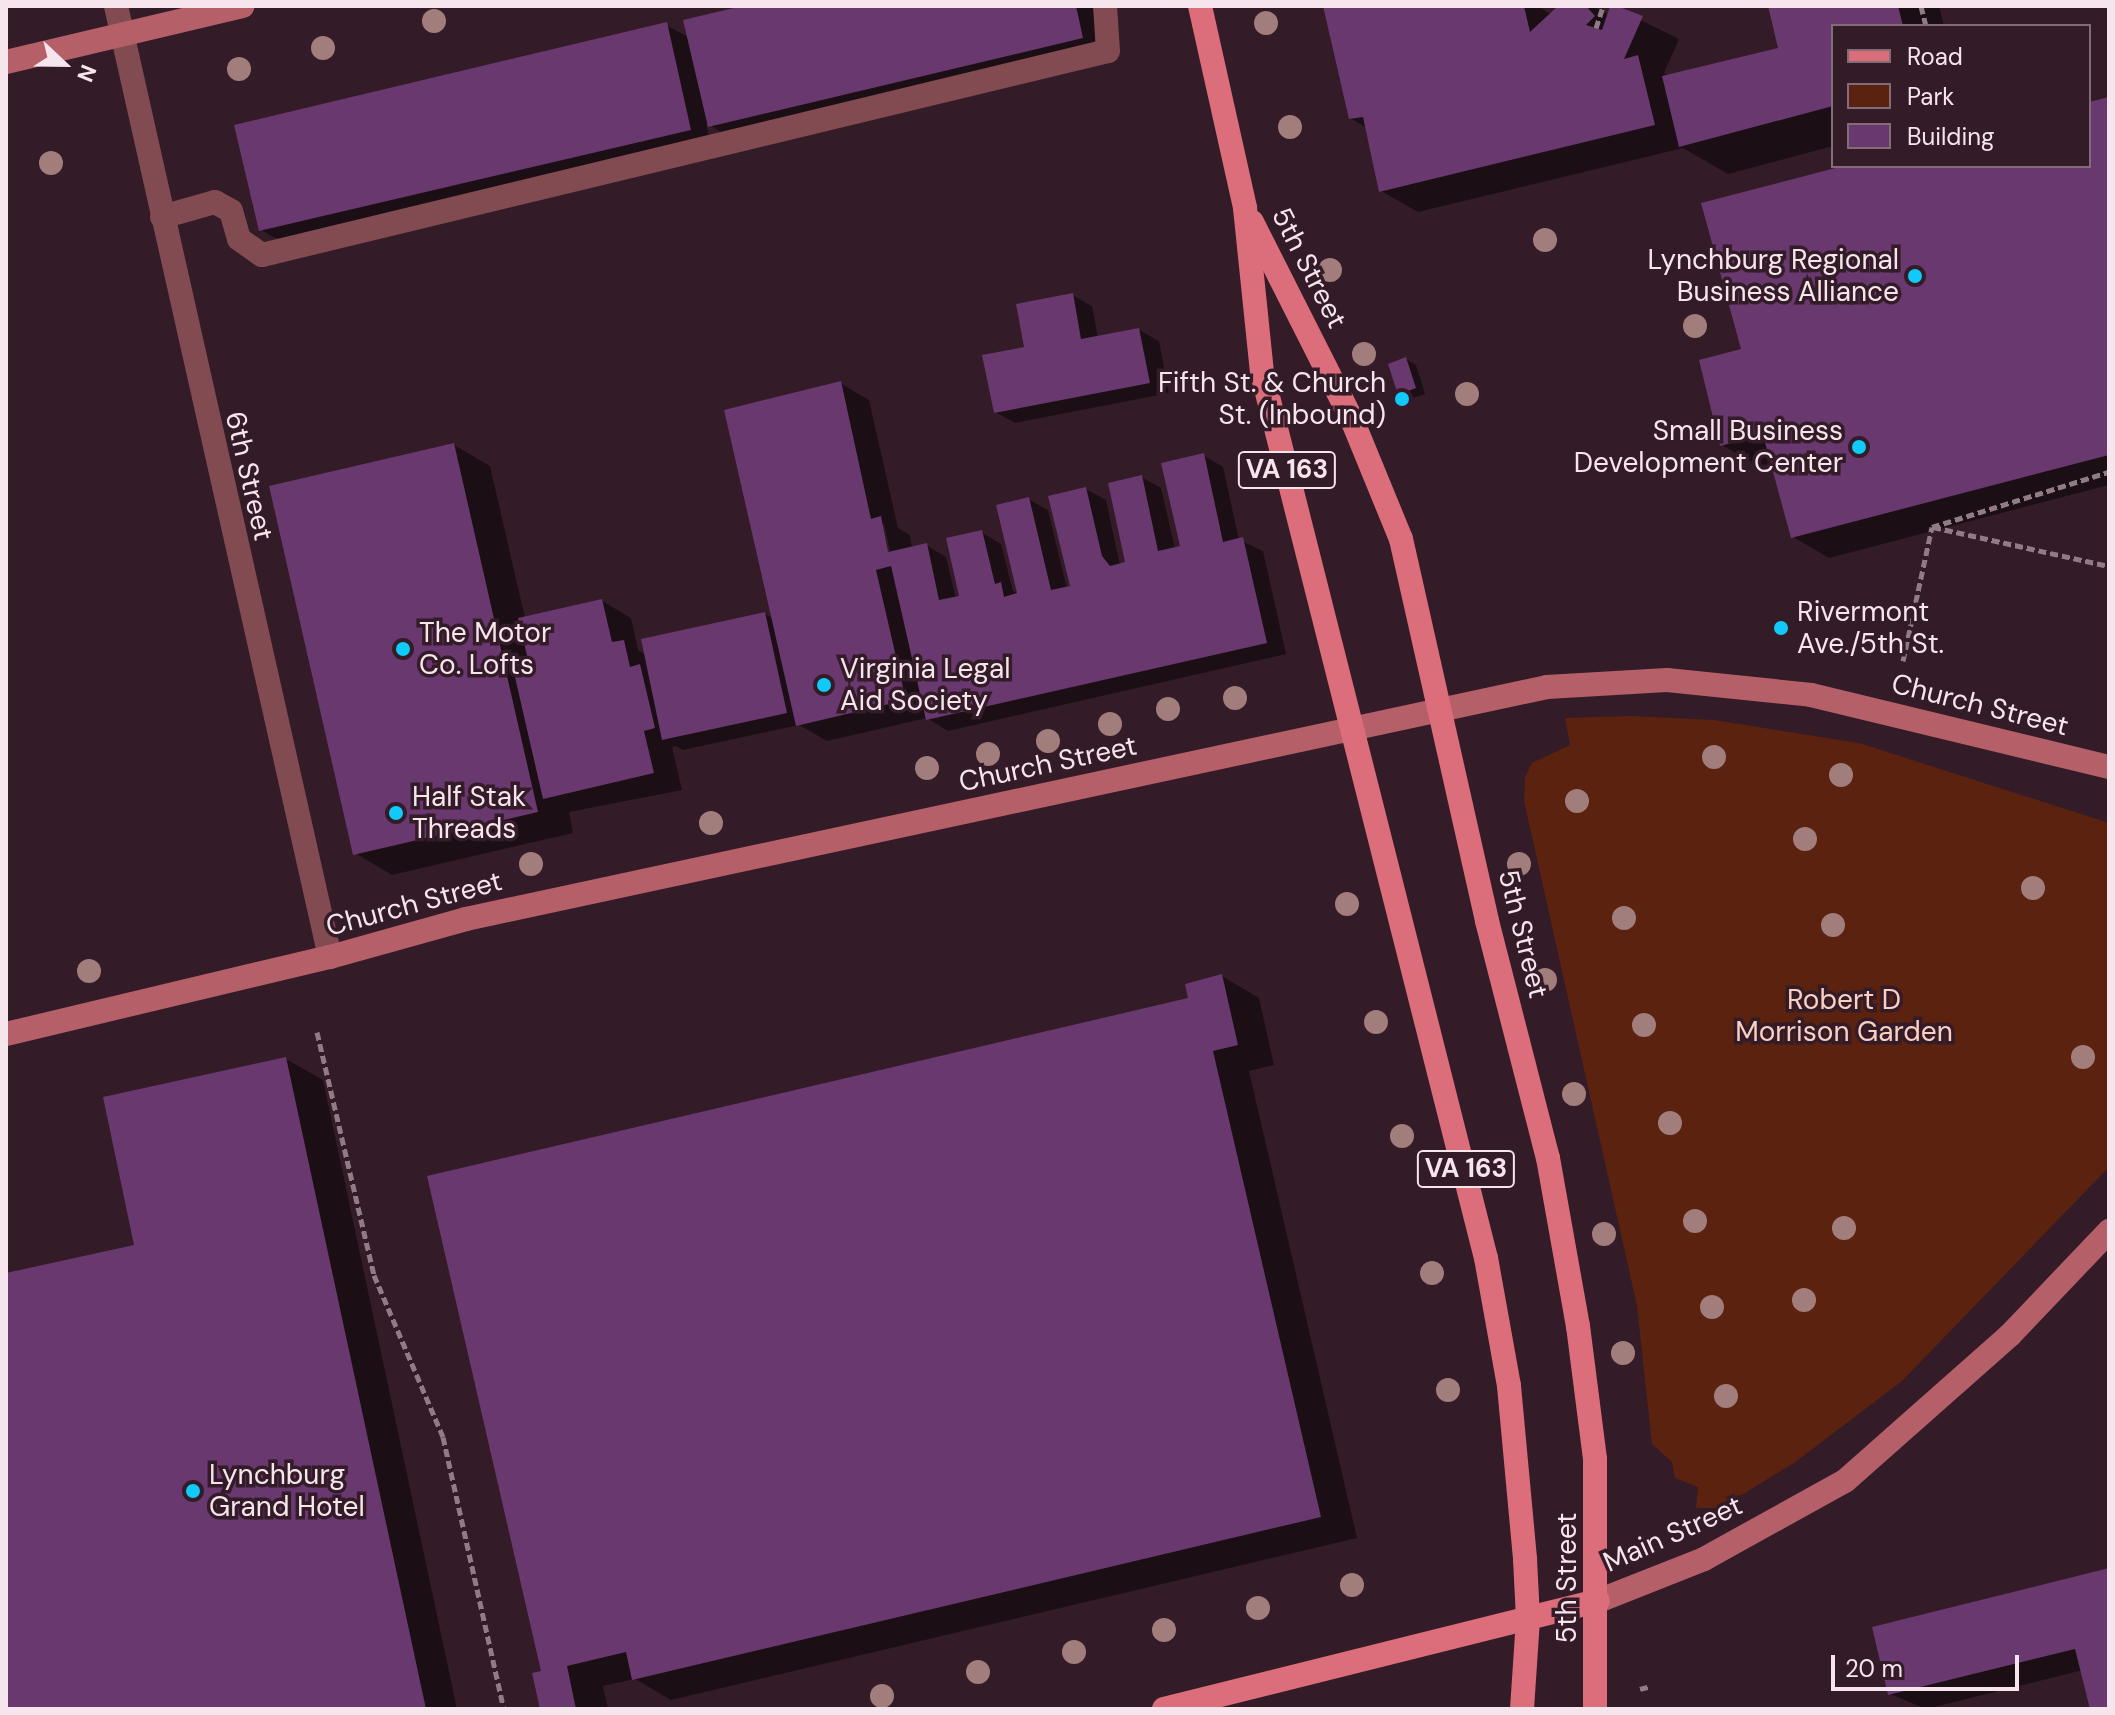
<!DOCTYPE html>
<html>
<head>
<meta charset="utf-8">
<style>
	body { margin:0 }
	#map { position:relative; width:2115px; height:1715px; overflow:hidden; background:#341b28; font-family:"DM Sans",sans-serif }
	div>[style] { position:absolute }
	[style*='--x'] { left:calc(var(--x)*1px); top:calc(var(--y)*1px); width:calc(var(--w)*1px); rotate:calc(var(--a)*1deg) }
	.green>* { inset:0; background:#5b220f }
	.shadow>* { inset:0; background:#0007 }
	.building>* { inset:0; background:#68386e }
	.path>* { height:5px; margin-top:-2.5px; transform-origin:0; background:repeating-linear-gradient(90deg,#917b86 0 8px,transparent 0 12px) }
	.lane>* { height:24px; margin:-12px; padding:0 12px; transform-origin:12px; border-radius:12px; background:#814b51 }
	.street>* { height:24px; margin:-12px; padding:0 12px; transform-origin:12px; border-radius:12px; background:#814b51 }
	.secondary>* { height:24px; margin:-12px; padding:0 12px; transform-origin:12px; border-radius:12px; background:#b55f69 }
	.primary>* { height:24px; margin:-12px; padding:0 12px; transform-origin:12px; border-radius:12px; background:#dc6e7c }
	.trees>* { width:24px; height:24px; margin:-12px; border-radius:50%; background:#a17e7c }
	.dots>* { width:22px; height:22px; translate:-50% -50%; box-sizing:border-box; border:4px solid #341b28; border-radius:50% }
	span { translate:-50% -50%; white-space:nowrap; text-align:center; line-height:1.15; -webkit-text-stroke:7px #341b28; paint-order:stroke }
	.shield-label span { padding:2px 6px; background:#341b28; border:2px solid; border-radius:6px; -webkit-text-stroke-width:0 }
	.shield-label { font-size:26px; color:#f7e5ed; font-weight:700 }
	.poi-label { font-size:28px; color:#f7e5ed }
	.right { translate:-100% -50%; text-align:right }
	.left { translate:0 -50%; text-align:left }
	.street-label { font-size:28px; color:#f7e5ed }
	.park-label { font-size:28px; color:#fbcfc1 }
	.frame { position:absolute; inset:0; border:8px solid #f7e5ed; pointer-events:none }
	.legend { position:absolute; left:1831px; top:24px; width:260px; height:144px; box-sizing:border-box; background:#341b28; border:2px solid #826c77; margin:0; padding:10px 14px; list-style:none; font-size:24px; color:#f7e5ed }
	.legend li { display:flex; align-items:center; gap:16px; height:40px }
	.legend b { width:40px; border:2px solid #826c77 }
	.north { position:absolute; left:24px; top:24px; width:80px; height:80px; -webkit-text-stroke:6px #341b28; paint-order:stroke; rotate:112deg; font-size:22px; font-weight:700; line-height:32px; text-align:center; color:#f7e5ed }
	.north::after { content:''; display:block; margin:auto; width:28px; height:36px; background:#f7e5ed; clip-path:polygon(50% 0,100% 100%,50% 72%,0 100%) }
	.scale { position:absolute; left:1831px; top:1655px; width:188px; height:36px; box-sizing:border-box; border:4px solid #f7e5ed; border-top:0; padding-left:10px; font-size:24px; line-height:28px; white-space:nowrap; color:#f7e5ed; -webkit-text-stroke:6px #341b28; paint-order:stroke }
</style>
</head>
<body>
<div id="map">
	<div class="green">
		<i style="clip-path:polygon(1631px 716px,1714px 720px,1859px 743px,2109px 823px,2109px 1167px,1902px 1381px,1794px 1463px,1720px 1508px,1696px 1508px,1698px 1487px,1675px 1478px,1672px 1462px,1652px 1444px,1637px 1306px,1524px 801px,1525px 777px,1532px 763px,1570px 745px,1565px 718px)"></i>
	</div>
	<div class="shadow">
		<i style="clip-path:polygon(753px 6px,1094px 6px,1102px 49px,730px 137px,706px 123px,710px 141px,281px 241px,261px 230px,666px 25px,690px 38px)"></i>
		<i style="clip-path:polygon(1325px 6px,1538px 6px,1551px 15px,1561px 6px,1593px 6px,1609px 15px,1612px 6px,1679px 39px,1664px 73px,1670px 76px,1780px 49px,1770px 6px,1939px 6px,1944px 26px,1833px 26px,1833px 146px,1728px 174px,1683px 148px,1418px 212px,1381px 191px,1367px 128px,1350px 118px)"></i>
		<i style="clip-path:polygon(2109px 100px,2109px 485px,1829px 558px,1793px 537px,1772px 463px,1759px 466px,1722px 445px,1743px 350px,1852px 166px,2089px 166px,2089px 105px)"></i>
		<i style="clip-path:polygon(1072px 295px,1092px 306px,1098px 338px,1139px 330px,1159px 341px,1169px 393px,1015px 423px,995px 412px,1026px 349px)"></i>
		<i style="clip-path:polygon(1406px 359px,1416px 365px,1425px 394px,1409px 399px,1399px 394px)"></i>
		<i style="clip-path:polygon(evenodd,840px 383px,869px 400px,898px 528px,910px 535px,912px 548px,926px 545px,946px 557px,956px 599px,962px 597px,981px 532px,1001px 544px,1013px 591px,1020px 595px,1028px 499px,1048px 510px,1067px 589px,1072px 588px,1086px 489px,1106px 500px,1120px 565px,1127px 563px,1141px 477px,1161px 488px,1175px 549px,1182px 548px,1203px 455px,1223px 467px,1239px 540px,1263px 551px,1286px 654px,948px 731px,927px 718px,827px 741px,799px 725px,683px 750px,676px 746px,672px 747px,682px 790px,569px 812px,573px 833px,392px 875px,355px 853px,454px 445px,490px 466px,525px 618px,602px 601px,631px 618px,638px 650px,646px 655px,765px 614px,774px 619px,840px 383px,880px 524px,884px 524px,892px 561px,889px 562px,880px 524px)"></i>
		<i style="clip-path:polygon(1222px 976px,1259px 998px,1274px 1065px,1249px 1071px,1357px 1538px,671px 1700px,635px 1679px,603px 1686px,608px 1709px,542px 1709px,543px 1673px,1190px 1000px)"></i>
		<i style="clip-path:polygon(286px 1059px,323px 1080px,457px 1709px,6px 1709px,6px 1275px,137px 1247px)"></i>
		<i style="clip-path:polygon(2109px 1570px,2109px 1709px,2092px 1709px,2083px 1670px,1926px 1709px,1890px 1694px)"></i>
	</div>
	<div class="building">
		<i style="clip-path:polygon(742px 6px,1076px 6px,1083px 38px,708px 127px,683px 20px)"></i>
		<i style="clip-path:polygon(1323px 6px,1524px 6px,1530px 32px,1558px 6px,1586px 6px,1595px 16px,1586px 25px,1602px 30px,1610px 6px,1617px 6px,1643px 16px,1624px 59px,1638px 55px,1655px 125px,1379px 192px,1363px 117px,1349px 119px)"></i>
		<i style="clip-path:polygon(1768px 6px,1898px 6px,1903px 26px,1833px 26px,1833px 106px,1679px 147px,1662px 76px,1778px 48px)"></i>
		<i style="clip-path:polygon(667px 22px,691px 130px,259px 231px,234px 125px)"></i>
		<i style="clip-path:polygon(2109px 97px,2109px 455px,1791px 538px,1763px 435px,1720px 446px,1699px 360px,1741px 349px,1701px 203px,1843px 166px,2089px 166px,2089px 102px)"></i>
		<i style="clip-path:polygon(1073px 293px,1081px 339px,1139px 328px,1150px 383px,994px 413px,982px 355px,1024px 347px,1016px 304px)"></i>
		<i style="clip-path:polygon(1406px 357px,1416px 388px,1398px 395px,1388px 364px)"></i>
		<i style="clip-path:polygon(841px 381px,871px 519px,881px 516px,888px 552px,927px 543px,939px 600px,959px 596px,946px 538px,982px 530px,995px 584px,1001px 582px,1004px 597px,1017px 593px,996px 505px,1029px 497px,1051px 590px,1070px 586px,1048px 496px,1086px 487px,1102px 556px,1110px 566px,1125px 562px,1108px 483px,1142px 475px,1158px 551px,1180px 546px,1161px 463px,1204px 453px,1223px 542px,1243px 537px,1267px 643px,926px 720px,891px 566px,876px 570px,906px 700px,796px 726px,724px 410px)"></i>
		<i style="clip-path:polygon(454px 443px,538px 812px,353px 855px,269px 486px)"></i>
		<i style="clip-path:polygon(602px 599px,612px 642px,624px 640px,630px 667px,640px 664px,655px 728px,644px 731px,654px 773px,543px 799px,512px 664px,528px 660px,518px 618px)"></i>
		<i style="clip-path:polygon(765px 612px,787px 713px,662px 740px,641px 639px)"></i>
		<i style="clip-path:polygon(1222px 974px,1238px 1045px,1213px 1051px,1321px 1517px,632px 1680px,626px 1652px,567px 1666px,576px 1709px,540px 1709px,532px 1673px,541px 1671px,427px 1176px,1188px 998px,1185px 984px)"></i>
		<i style="clip-path:polygon(286px 1057px,426px 1709px,6px 1709px,6px 1273px,134px 1245px,103px 1097px)"></i>
		<i style="clip-path:polygon(2109px 1568px,2109px 1709px,2090px 1709px,2075px 1649px,1888px 1695px,1872px 1627px)"></i>
	</div>
	<div class="path">
		<i style="--x:1921;--y:6;--w:21;--a:76"></i>
		<i style="--x:1596;--y:28;--w:23;--a:-72"></i>
		<i style="--x:1932;--y:527;--w:185;--a:-17.3"></i>
		<i style="--x:1933;--y:527;--w:180;--a:12.5"></i>
		<i style="--x:1903;--y:661;--w:137;--a:-77.8"></i>
		<i style="--x:317;--y:1032;--w:250;--a:76.8"></i>
		<i style="--x:374;--y:1275;--w:176;--a:66.9"></i>
		<i style="--x:443;--y:1437;--w:279;--a:77.4"></i>
		<i style="--x:1640;--y:1689;--w:11;--a:-15"></i>
	</div>
	<div class="lane">
		<i style="--x:162;--y:217;--w:55;--a:-15.8"></i>
		<i style="--x:215;--y:202;--w:18;--a:29"></i>
		<i style="--x:231;--y:211;--w:29;--a:74"></i>
		<i style="--x:239;--y:239;--w:28;--a:35"></i>
		<i style="--x:262;--y:255;--w:870;--a:-13.56"></i>
		<i style="--x:1108;--y:51;--w:45;--a:-93.8"></i>
	</div>
	<div class="street">
		<i style="--x:116;--y:6;--w:975;--a:77.32"></i>
	</div>
	<div class="secondary">
		<i style="--x:6;--y:62;--w:243;--a:-13.3"></i>
		<i style="--x:6;--y:1034;--w:333;--a:-13.4"></i>
		<i style="--x:330;--y:957;--w:141;--a:-15.6"></i>
		<i style="--x:466;--y:919;--w:1106;--a:-12.11"></i>
		<i style="--x:1547;--y:687;--w:120;--a:-3.3"></i>
		<i style="--x:1667;--y:680;--w:145;--a:5.9"></i>
		<i style="--x:1811;--y:695;--w:307;--a:13.6"></i>
		<i style="--x:1598;--y:1601;--w:114;--a:-21.6"></i>
		<i style="--x:1704;--y:1559;--w:161;--a:-29"></i>
		<i style="--x:1845;--y:1481;--w:220;--a:-41.5"></i>
		<i style="--x:2010;--y:1335;--w:144;--a:-46.4"></i>
	</div>
	<div class="primary">
		<i style="--x:1200;--y:6;--w:207;--a:77.4"></i>
		<i style="--x:1245;--y:208;--w:166;--a:84.1"></i>
		<i style="--x:1262;--y:373;--w:913;--a:75.8"></i>
		<i style="--x:1486;--y:1258;--w:130;--a:79.8"></i>
		<i style="--x:1509;--y:1386;--w:174;--a:84.7"></i>
		<i style="--x:1525;--y:1559;--w:60;--a:87.1"></i>
		<i style="--x:1528;--y:1619;--w:90;--a:93.8"></i>
		<i style="--x:1252;--y:222;--w:224;--a:63.2"></i>
		<i style="--x:1353;--y:422;--w:126;--a:67.7"></i>
		<i style="--x:1401;--y:539;--w:392;--a:77.3"></i>
		<i style="--x:1487;--y:921;--w:245;--a:75.6"></i>
		<i style="--x:1548;--y:1158;--w:171;--a:79.9"></i>
		<i style="--x:1578;--y:1326;--w:134;--a:82.7"></i>
		<i style="--x:1595;--y:1459;--w:250;--a:90"></i>
		<i style="--x:1164;--y:1709;--w:447;--a:-14"></i>
	</div>
	<div class="trees">
		<i style="left:434px;top:21px"></i>
		<i style="left:1266px;top:23px"></i>
		<i style="left:323px;top:48px"></i>
		<i style="left:239px;top:69px"></i>
		<i style="left:1290px;top:127px"></i>
		<i style="left:51px;top:163px"></i>
		<i style="left:1545px;top:240px"></i>
		<i style="left:1330px;top:270px"></i>
		<i style="left:1695px;top:326px"></i>
		<i style="left:1364px;top:354px"></i>
		<i style="left:1467px;top:394px"></i>
		<i style="left:1235px;top:698px"></i>
		<i style="left:1168px;top:709px"></i>
		<i style="left:1110px;top:724px"></i>
		<i style="left:1048px;top:741px"></i>
		<i style="left:988px;top:754px"></i>
		<i style="left:1714px;top:757px"></i>
		<i style="left:927px;top:768px"></i>
		<i style="left:1841px;top:775px"></i>
		<i style="left:1577px;top:801px"></i>
		<i style="left:711px;top:823px"></i>
		<i style="left:1805px;top:839px"></i>
		<i style="left:531px;top:864px"></i>
		<i style="left:1519px;top:864px"></i>
		<i style="left:2033px;top:888px"></i>
		<i style="left:1347px;top:904px"></i>
		<i style="left:1624px;top:918px"></i>
		<i style="left:1833px;top:925px"></i>
		<i style="left:89px;top:971px"></i>
		<i style="left:1545px;top:980px"></i>
		<i style="left:1376px;top:1022px"></i>
		<i style="left:1644px;top:1025px"></i>
		<i style="left:2083px;top:1057px"></i>
		<i style="left:1574px;top:1094px"></i>
		<i style="left:1670px;top:1123px"></i>
		<i style="left:1402px;top:1136px"></i>
		<i style="left:1695px;top:1221px"></i>
		<i style="left:1844px;top:1228px"></i>
		<i style="left:1604px;top:1234px"></i>
		<i style="left:1432px;top:1273px"></i>
		<i style="left:1804px;top:1300px"></i>
		<i style="left:1712px;top:1307px"></i>
		<i style="left:1623px;top:1353px"></i>
		<i style="left:1448px;top:1390px"></i>
		<i style="left:1726px;top:1396px"></i>
		<i style="left:1352px;top:1585px"></i>
		<i style="left:1258px;top:1608px"></i>
		<i style="left:1164px;top:1630px"></i>
		<i style="left:1074px;top:1652px"></i>
		<i style="left:978px;top:1672px"></i>
		<i style="left:882px;top:1696px"></i>
	</div>
	<div class="dots">
		<i style="left:1915px;top:276px;background:#0fcafa"></i>
		<i style="left:1402px;top:399px;background:#0fcafa"></i>
		<i style="left:1859px;top:447px;background:#0fcafa"></i>
		<i style="left:1781px;top:628px;background:#0fcafa"></i>
		<i style="left:403px;top:649px;background:#0fcafa"></i>
		<i style="left:824px;top:685px;background:#0fcafa"></i>
		<i style="left:396px;top:813px;background:#0fcafa"></i>
		<i style="left:193px;top:1491px;background:#0fcafa"></i>
	</div>
	<div class="shield-label">
		<span style="left:1287px;top:470px">VA 163</span>
		<span style="left:1466px;top:1169px">VA 163</span>
	</div>
	<div class="poi-label">
		<span class="right" style="left:1899px;top:276px">Lynchburg Regional<br>Business Alliance</span>
		<span class="right" style="left:1386px;top:399px">Fifth St. &amp; Church<br>St. (Inbound)</span>
		<span class="right" style="left:1843px;top:447px">Small Business<br>Development Center</span>
		<span class="left" style="left:1797px;top:628px">Rivermont<br>Ave./5th St.</span>
		<span class="left" style="left:419px;top:649px">The Motor<br>Co. Lofts</span>
		<span class="left" style="left:840px;top:685px">Virginia Legal<br>Aid Society</span>
		<span class="left" style="left:412px;top:813px">Half Stak<br>Threads</span>
		<span class="left" style="left:209px;top:1491px">Lynchburg<br>Grand Hotel</span>
	</div>
	<div class="street-label">
		<span style="left:1309px;top:268px;rotate:63deg">5th Street</span>
		<span style="left:249px;top:476px;rotate:77deg">6th Street</span>
		<span style="left:1980px;top:705px;rotate:14deg">Church Street</span>
		<span style="left:1048px;top:764px;rotate:-12deg">Church Street</span>
		<span style="left:414px;top:904px;rotate:-15deg">Church Street</span>
		<span style="left:1523px;top:934px;rotate:76deg">5th Street</span>
		<span style="left:1673px;top:1534px;rotate:-24deg">Main Street</span>
		<span style="left:1567px;top:1578px;rotate:-90deg">5th Street</span>
	</div>
	<div class="park-label">
		<span style="left:1844px;top:1016px">Robert D<br>Morrison Garden</span>
	</div>
	<div class="frame"></div>
	<ul class="legend">
	<li><b style="height:10px;background:#dc6e7c"></b>Road</li>
	<li><b style="height:22px;background:#5b220f"></b>Park</li>
	<li><b style="height:22px;background:#68386e"></b>Building</li>
	</ul>
	<div class="north">N</div>
	<div class="scale">20 m</div>
</div>
</body>
</html>
